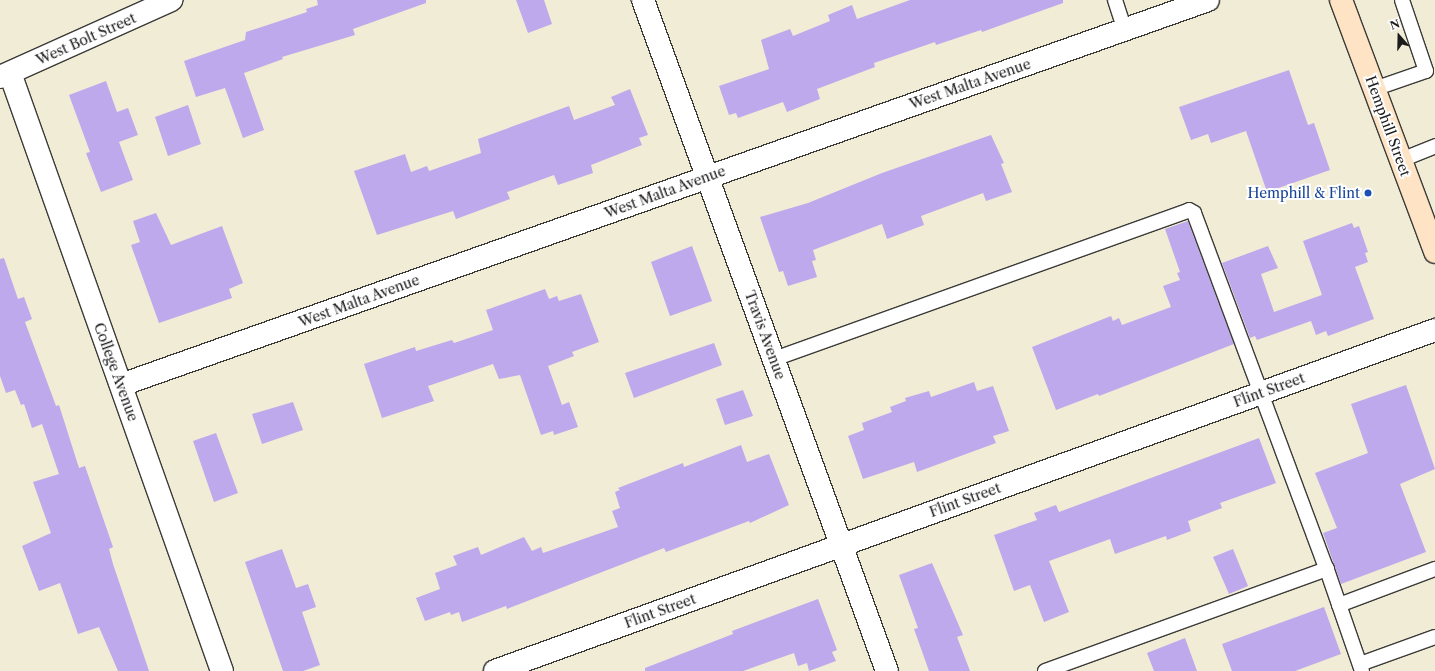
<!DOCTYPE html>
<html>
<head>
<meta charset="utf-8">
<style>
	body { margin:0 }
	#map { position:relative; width:1435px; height:671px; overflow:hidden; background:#f0ecd5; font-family:"Libre Caslon Text",serif }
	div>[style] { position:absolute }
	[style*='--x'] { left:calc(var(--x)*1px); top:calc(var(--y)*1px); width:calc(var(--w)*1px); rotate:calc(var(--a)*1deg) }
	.building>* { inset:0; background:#bea9ec }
	.roads { filter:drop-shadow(1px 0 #3c3b38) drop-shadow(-1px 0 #3c3b38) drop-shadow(0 1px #3c3b38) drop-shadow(0 -1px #3c3b38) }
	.service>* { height:14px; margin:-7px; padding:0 7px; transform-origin:7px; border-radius:7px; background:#fff }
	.minor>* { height:22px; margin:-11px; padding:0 11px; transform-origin:11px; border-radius:11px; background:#fff }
	.secondary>* { height:22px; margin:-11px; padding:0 11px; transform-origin:11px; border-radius:11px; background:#fee4c5 }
	.dots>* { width:11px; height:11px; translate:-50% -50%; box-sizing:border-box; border:2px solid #fff; border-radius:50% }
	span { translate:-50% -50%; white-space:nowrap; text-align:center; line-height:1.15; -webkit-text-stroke:4px #fff; paint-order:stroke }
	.street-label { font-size:14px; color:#1c1c1c }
	.transit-label { font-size:14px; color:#164399 }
	.right { translate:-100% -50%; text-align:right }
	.north { position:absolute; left:1379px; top:16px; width:40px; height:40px; -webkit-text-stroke:3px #fff; paint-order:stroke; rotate:340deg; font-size:11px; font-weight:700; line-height:16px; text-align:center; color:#1c1c1c }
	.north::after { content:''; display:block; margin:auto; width:14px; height:18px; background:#1c1c1c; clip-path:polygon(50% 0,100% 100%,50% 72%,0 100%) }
</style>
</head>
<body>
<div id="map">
	<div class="building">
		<i style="clip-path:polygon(317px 0,426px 0,426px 3px,353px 29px,355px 35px,282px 57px,283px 59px,244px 73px,264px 130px,243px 138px,225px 88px,196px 97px,184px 61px,245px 40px,246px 32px,307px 12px,306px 9px,318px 5px)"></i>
		<i style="clip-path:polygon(516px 0,544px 0,552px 24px,528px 33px)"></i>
		<i style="clip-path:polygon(910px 0,1063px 0,1063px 3px,982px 32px,981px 30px,936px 45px,935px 42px,874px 63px,875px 67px,817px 89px,820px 99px,787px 112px,783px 102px,738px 118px,736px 113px,729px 115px,719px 86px,769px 69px,761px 40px,790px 29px,793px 36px,830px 21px,828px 15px,852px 5px,857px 19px)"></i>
		<i style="clip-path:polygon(1289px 70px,1308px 125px,1314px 123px,1330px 170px,1267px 192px,1246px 131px,1211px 143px,1208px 134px,1191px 140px,1179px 107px)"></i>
		<i style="clip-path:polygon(106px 81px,117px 112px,128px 108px,138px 135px,119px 142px,133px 180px,101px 192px,86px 153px,90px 152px,69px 95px)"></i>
		<i style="clip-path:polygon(630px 89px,648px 135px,639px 138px,642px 145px,591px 165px,593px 173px,558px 185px,554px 175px,507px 192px,510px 199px,456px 219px,453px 211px,377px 235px,354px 171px,405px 154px,411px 172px,427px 166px,429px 171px,481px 153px,478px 139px,569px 106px,574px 120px,615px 105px,611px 97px)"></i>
		<i style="clip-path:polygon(188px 105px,201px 144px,168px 156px,155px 117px)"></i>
		<i style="clip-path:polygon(991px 135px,1004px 163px,1001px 164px,1012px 192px,986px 201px,983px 193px,921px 216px,924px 225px,887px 239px,882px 224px,813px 250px,816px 260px,812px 261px,817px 277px,788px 286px,783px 271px,779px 272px,760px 217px,808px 203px,882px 173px)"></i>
		<i style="clip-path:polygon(156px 213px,171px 245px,222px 226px,243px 283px,229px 289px,232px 298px,159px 323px,131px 245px,140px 242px,133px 221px)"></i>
		<i style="clip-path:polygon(1188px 221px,1234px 344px,1099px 396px,1098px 394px,1056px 410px,1032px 347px,1111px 316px,1113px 321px,1119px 318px,1122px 325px,1171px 307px,1163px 286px,1180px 280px,1177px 273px,1180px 272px,1165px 229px)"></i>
		<i style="clip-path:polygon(1352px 223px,1354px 228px,1359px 226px,1368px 252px,1365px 253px,1368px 262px,1355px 267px,1374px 319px,1328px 336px,1326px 331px,1316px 335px,1311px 321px,1257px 340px,1255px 336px,1250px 338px,1222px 263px,1268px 246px,1278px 268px,1261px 274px,1274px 312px,1322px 295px,1303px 241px)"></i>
		<i style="clip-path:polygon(692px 246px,712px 301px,670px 316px,651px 262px)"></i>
		<i style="clip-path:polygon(4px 258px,18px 299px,24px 297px,32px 319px,25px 322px,56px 406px,59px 405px,79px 468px,85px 466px,113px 547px,109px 549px,113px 564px,149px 671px,118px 671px,99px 627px,78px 634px,60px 583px,39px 591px,22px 546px,51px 533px,33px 482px,59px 474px,42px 424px,32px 428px,24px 404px,21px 405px,15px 390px,6px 393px,0 376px,0 259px)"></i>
		<i style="clip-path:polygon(545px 289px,549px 299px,557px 296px,559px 301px,581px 294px,599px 342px,572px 352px,574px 356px,548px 366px,562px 405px,569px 402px,578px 427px,554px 435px,553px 431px,541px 435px,520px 375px,499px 379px,493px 364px,428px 386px,434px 401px,382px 418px,364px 364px,415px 347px,416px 351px,452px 340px,454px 343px,493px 330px,486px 310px)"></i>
		<i style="clip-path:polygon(714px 343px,722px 365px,634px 398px,625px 373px)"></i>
		<i style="clip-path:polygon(974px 382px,977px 391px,993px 386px,1009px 431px,993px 436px,996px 443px,917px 472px,914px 462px,863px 479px,848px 436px,864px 430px,862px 423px,892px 412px,890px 407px,906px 401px,905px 398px,929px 391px,931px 397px)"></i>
		<i style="clip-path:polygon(1406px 385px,1435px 469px,1400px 484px,1426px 552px,1341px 584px,1323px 533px,1337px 528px,1315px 473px,1368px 453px,1351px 404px)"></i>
		<i style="clip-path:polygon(743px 390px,753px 416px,725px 425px,716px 399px)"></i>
		<i style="clip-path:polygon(293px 402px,303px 430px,262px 444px,252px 414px)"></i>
		<i style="clip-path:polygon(216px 433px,238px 493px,214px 502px,193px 441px)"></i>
		<i style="clip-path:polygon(1259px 438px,1276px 483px,1220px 503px,1222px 508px,1188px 521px,1191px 531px,1167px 540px,1166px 536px,1115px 554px,1110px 539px,1049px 561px,1069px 612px,1044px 622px,1030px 585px,1014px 591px,994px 535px,1037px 520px,1034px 513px,1056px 505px,1059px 512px)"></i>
		<i style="clip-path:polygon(741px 445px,747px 462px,769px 454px,789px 505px,750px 523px,749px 521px,666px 552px,664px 548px,507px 609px,506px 606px,462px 622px,459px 612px,451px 615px,450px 612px,425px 621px,416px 598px,440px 589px,435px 573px,457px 565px,453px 556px,478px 547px,481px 555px,524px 537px,532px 551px,541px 547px,543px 553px,618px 527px,612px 511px,620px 508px,615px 492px,620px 490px,618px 488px,683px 463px,684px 467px)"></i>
		<i style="clip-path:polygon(282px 549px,296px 588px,308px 584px,316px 607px,302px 612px,320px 665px,303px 671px,283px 671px,245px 562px)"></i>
		<i style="clip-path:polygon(1233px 549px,1248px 586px,1229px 594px,1213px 557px)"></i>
		<i style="clip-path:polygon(932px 563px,963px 635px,957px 637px,970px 671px,929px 671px,914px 629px,918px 628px,899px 575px)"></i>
		<i style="clip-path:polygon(818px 599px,837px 650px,832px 652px,836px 661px,809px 671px,807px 663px,798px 666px,794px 653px,743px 671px,645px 671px,645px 668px,733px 634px,732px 631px)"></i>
		<i style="clip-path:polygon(1324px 607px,1341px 654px,1295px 671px,1232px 671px,1222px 644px)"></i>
		<i style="clip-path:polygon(1185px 638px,1197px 671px,1154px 671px,1147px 653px)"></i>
	</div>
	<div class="roads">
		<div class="service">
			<i style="--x:1115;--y:0;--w:32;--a:72"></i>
			<i style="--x:1374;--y:89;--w:55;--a:-19.1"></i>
			<i style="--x:1426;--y:71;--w:75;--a:-108.7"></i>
			<i style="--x:1401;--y:160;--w:37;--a:-22"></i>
			<i style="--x:774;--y:359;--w:441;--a:-19.7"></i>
			<i style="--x:1189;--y:210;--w:6;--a:31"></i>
			<i style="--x:1194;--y:213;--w:378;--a:69.6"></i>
			<i style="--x:1326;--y:567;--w:110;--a:70.9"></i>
			<i style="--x:1339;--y:605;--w:103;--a:-20.6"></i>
			<i style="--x:1360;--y:664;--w:80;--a:-19.8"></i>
			<i style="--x:1045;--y:671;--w:300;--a:-19.9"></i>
		</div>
		<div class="minor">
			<i style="--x:643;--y:0;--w:714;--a:70.02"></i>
			<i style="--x:10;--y:73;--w:634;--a:70.48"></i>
			<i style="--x:0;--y:77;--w:188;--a:-24.2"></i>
			<i style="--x:121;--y:385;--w:1153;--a:-19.5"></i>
			<i style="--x:495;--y:671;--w:1000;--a:-19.94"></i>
		</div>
		<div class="secondary">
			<i style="--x:1341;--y:0;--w:269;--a:69.5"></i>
		</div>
	</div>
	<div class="dots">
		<i style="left:1368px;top:193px;background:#1a4fb4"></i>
	</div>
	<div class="street-label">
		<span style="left:86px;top:39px;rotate:-24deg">West Bolt Street</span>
		<span style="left:970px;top:84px;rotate:-19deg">West Malta Avenue</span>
		<span style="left:1388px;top:126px;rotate:70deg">Hemphill Street</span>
		<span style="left:665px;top:192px;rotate:-20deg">West Malta Avenue</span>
		<span style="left:359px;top:301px;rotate:-20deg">West Malta Avenue</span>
		<span style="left:765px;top:335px;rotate:70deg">Travis Avenue</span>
		<span style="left:116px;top:372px;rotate:70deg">College Avenue</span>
		<span style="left:1269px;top:390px;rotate:-20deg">Flint Street</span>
		<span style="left:965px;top:500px;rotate:-20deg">Flint Street</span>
		<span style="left:660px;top:611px;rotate:-20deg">Flint Street</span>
	</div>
	<div class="transit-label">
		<span class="right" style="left:1360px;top:193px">Hemphill &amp; Flint</span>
	</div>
	<div class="north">N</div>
</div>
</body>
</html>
